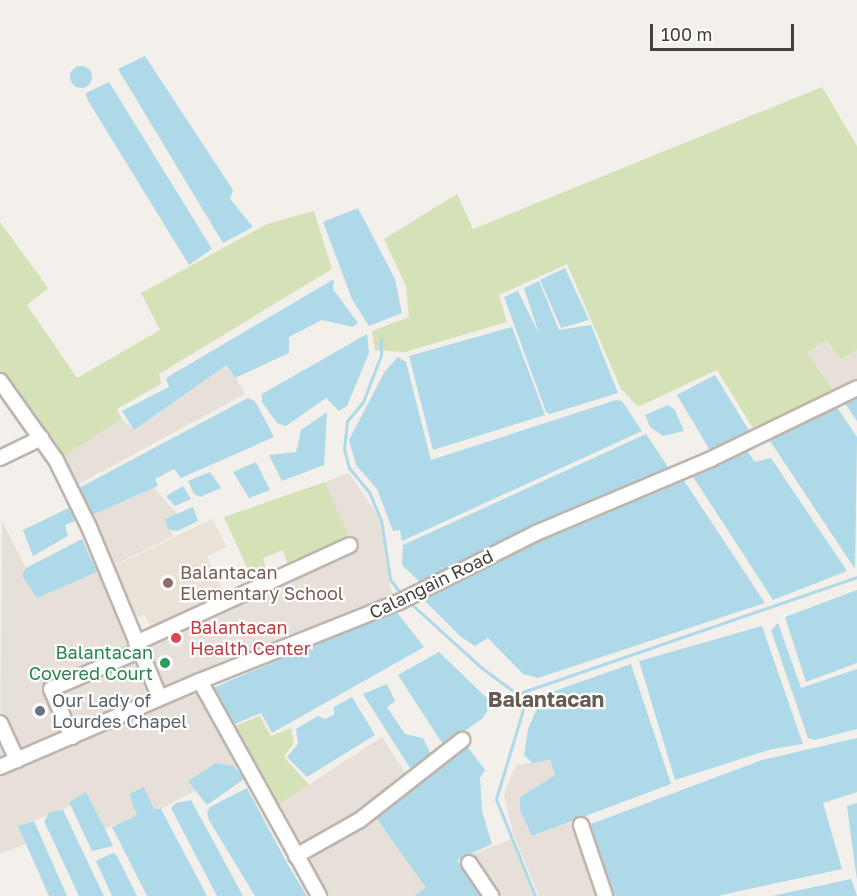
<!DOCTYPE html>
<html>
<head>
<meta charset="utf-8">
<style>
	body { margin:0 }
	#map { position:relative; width:857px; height:896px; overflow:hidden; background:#f3efea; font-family:"Golos Text",sans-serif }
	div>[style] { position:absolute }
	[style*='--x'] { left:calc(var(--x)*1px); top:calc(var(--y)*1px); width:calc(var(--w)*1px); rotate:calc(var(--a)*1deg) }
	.residential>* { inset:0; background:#e6e0d9 }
	.education>* { inset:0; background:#eae2d6 }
	.green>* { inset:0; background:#d5e2b8 }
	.water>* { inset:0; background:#aed9e8 }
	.round { border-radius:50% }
	.stream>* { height:3px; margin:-1.5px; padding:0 1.5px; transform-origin:1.5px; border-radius:1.5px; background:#aed9e8 }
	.roads { filter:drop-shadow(2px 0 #bdb5ae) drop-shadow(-2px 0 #bdb5ae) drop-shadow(0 2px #bdb5ae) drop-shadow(0 -2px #bdb5ae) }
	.minor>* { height:14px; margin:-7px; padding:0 7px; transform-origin:7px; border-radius:7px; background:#fff }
	.dots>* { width:16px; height:16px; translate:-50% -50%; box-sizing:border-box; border:3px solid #fff; border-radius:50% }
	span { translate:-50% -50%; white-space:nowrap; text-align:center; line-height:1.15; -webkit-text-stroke:4.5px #fff; paint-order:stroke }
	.education-label { font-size:18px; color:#785e54 }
	.left { translate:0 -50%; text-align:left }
	.street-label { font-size:18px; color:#463f39 }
	.health-label { font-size:18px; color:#be3a42 }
	.leisure-label { font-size:18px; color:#27864d }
	.right { translate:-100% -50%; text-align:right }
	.worship-label { font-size:18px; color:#5b616d }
	.quarter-label { font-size:21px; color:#685c52; font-weight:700 }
	.scale { position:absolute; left:650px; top:24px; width:144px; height:27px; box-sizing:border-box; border:3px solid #463f39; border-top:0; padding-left:8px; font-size:18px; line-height:21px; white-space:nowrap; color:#463f39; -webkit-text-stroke:4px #fff; paint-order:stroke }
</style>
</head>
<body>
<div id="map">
	<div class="residential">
		<i style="clip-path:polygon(827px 340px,840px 360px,857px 350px,857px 383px,835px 393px,807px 352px)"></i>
		<i style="clip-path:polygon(228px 365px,245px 394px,75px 486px,61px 458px,122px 419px,134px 430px)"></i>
		<i style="clip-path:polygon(349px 473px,379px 517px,390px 587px,396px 599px,162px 694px,139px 642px,352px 544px,325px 482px)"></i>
		<i style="clip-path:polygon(154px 488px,177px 514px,165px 519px,173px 536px,110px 567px,90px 516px)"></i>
		<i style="clip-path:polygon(2px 521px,26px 568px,22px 576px,37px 598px,97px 572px,103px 576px,155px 696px,0 761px)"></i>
		<i style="clip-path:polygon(199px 686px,242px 762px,234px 766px,216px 763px,188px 781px,196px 790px,161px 809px,154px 809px,144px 787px,138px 815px,105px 829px,86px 792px,63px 810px,19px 826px,26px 844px,0 854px,0 772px)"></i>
		<i style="clip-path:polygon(382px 737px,407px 776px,357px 818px,297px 853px,273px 808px)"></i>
		<i style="clip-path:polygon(550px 760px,555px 775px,520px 797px,533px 836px,586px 816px,607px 896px,539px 896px,513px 834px,504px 795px,513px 771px,517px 765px)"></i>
		<i style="clip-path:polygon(374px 815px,426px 888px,414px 896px,322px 896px,300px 857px)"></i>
		<i style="clip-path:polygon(512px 839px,533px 896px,491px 896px,469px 862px,456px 860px)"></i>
	</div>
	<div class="education">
		<i style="clip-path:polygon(212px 519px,227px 547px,207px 556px,226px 597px,152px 629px,144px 614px,132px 620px,110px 568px)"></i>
	</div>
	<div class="green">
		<i style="clip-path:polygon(822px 87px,857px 146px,857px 350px,840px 360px,827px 340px,807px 352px,835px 393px,754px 430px,717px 370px,638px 407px,621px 389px,567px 264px,499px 295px,507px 322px,405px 352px,375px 350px,372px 331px,409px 317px,406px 286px,384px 239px,457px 194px,473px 229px)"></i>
		<i style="clip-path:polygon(314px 211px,332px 269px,159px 374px,161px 384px,117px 409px,122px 419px,61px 458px,0 373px,0 222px,48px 288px,27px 305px,77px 378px,160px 330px,141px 293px,267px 224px)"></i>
		<i style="clip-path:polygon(325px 482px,351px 541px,289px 569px,283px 550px,263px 558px,269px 576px,255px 585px,224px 517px)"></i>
		<i style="clip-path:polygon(260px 716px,271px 736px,291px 728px,294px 743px,284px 757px,309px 785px,273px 808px,232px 727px)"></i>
	</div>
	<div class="water">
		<i style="clip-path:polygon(145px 56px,233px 190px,230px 199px,253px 227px,223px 243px,118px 69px)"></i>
		<i class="round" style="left:70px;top:66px;width:22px;height:22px"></i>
		<i style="clip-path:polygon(109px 82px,212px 249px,189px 265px,87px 99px,86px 93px)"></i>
		<i style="clip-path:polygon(358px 208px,395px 279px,402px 313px,369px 326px,352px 299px,323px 222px)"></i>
		<i style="clip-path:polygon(565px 268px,589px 320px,561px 328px,540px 280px)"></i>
		<i style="clip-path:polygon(334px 279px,333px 289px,358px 323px,353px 327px,322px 320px,289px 337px,289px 353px,235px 378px,227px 365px,134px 430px,122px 411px,169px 387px,166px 378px)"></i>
		<i style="clip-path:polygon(539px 281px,559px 330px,591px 325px,618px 393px,550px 414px,546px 412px,504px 297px,518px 291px,539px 334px,524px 288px)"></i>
		<i style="clip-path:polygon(512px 327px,545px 415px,433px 450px,409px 356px)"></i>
		<i style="clip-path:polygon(367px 334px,369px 353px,347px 406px,339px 411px,326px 398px,286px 426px,277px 423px,262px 402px,262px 394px)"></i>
		<i style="clip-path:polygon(398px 357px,406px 362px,431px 460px,616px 400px,622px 401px,642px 431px,402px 541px,400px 530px,393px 531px,377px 489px,356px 465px,349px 440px,385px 371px)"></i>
		<i style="clip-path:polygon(715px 375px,750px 432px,711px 452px,677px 395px)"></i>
		<i style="clip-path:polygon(857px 395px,857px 421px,844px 402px)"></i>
		<i style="clip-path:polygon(248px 398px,255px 401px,274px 437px,181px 478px,174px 469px,155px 479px,158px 486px,90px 516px,77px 489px)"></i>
		<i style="clip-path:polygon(668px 405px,675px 410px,684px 431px,663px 436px,650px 427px,645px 415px)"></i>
		<i style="clip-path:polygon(836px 406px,857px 437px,855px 569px,770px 441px)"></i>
		<i style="clip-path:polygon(327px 412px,324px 465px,282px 481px,269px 455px,296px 452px,301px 430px)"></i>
		<i style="clip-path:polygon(646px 434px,668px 467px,422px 584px,402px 565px,403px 545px)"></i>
		<i style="clip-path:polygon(745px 448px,755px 462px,771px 458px,847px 571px,773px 600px,690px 472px)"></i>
		<i style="clip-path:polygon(256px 462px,270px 490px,249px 498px,233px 472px)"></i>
		<i style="clip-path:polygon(210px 472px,221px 488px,200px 497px,194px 494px,188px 481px)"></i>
		<i style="clip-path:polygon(681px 476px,765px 603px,538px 678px,523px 674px,488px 638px,475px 646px,460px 636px,423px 599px,424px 595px)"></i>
		<i style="clip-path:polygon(183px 486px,191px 499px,175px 506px,166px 496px)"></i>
		<i style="clip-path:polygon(75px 505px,81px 519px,65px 525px,68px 536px,33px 556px,23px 530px)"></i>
		<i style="clip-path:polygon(193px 507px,198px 521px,177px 531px,168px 529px,165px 519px)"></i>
		<i style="clip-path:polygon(82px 539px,97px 572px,37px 598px,22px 576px,26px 568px)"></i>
		<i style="clip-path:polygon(857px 590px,857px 663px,806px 682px,785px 617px)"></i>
		<i style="clip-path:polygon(395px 610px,424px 647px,272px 733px,261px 713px,235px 724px,213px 688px)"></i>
		<i style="clip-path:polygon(778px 623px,801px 688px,857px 669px,857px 729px,815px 740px,808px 738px,771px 630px)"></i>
		<i style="clip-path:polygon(762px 626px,803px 744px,772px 749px,675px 780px,639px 661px)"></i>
		<i style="clip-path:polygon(439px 652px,492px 703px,483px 718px,444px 746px,398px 675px)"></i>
		<i style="clip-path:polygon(631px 664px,671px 784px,532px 836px,520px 810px,520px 797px,555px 775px,550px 760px,532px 763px,524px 755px,528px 729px,543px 695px)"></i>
		<i style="clip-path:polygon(387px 684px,395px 701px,387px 707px,405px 734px,423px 738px,431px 754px,410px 768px,363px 694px)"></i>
		<i style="clip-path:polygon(352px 697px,375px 735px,307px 777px,287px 757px,298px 744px,296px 729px,318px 716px,325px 719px,334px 715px,334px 707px)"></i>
		<i style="clip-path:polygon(857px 738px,857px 792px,823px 803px,842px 869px,717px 896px,612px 896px,591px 824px,762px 760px)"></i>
		<i style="clip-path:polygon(467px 746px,485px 770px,480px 778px,482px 811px,492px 844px,457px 860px,485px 896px,414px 896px,426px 888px,374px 815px)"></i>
		<i style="clip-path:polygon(216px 763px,234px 766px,244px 779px,207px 805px,188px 781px)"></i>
		<i style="clip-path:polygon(144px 787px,154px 809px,161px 809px,207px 896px,147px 896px,112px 827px,137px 815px,129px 794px)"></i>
		<i style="clip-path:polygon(247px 788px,288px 865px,307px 896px,255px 896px,209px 820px,207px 812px,210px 807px)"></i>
		<i style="clip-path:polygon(86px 792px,105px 829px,113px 846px,92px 851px,69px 802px)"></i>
		<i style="clip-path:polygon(191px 800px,243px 896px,217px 896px,171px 808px,176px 803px)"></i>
		<i style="clip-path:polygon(857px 803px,857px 880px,847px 806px)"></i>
		<i style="clip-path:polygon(63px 810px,104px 896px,79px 896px,44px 821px,50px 812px)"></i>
		<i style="clip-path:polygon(34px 821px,67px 896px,49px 896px,18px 826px)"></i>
		<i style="clip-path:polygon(113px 853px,117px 856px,137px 896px,112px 896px,96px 861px)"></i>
		<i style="clip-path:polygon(851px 879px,857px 896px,772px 896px)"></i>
	</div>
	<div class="stream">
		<i style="--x:381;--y:339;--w:16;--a:90"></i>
		<i style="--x:381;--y:355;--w:50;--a:111"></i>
		<i style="--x:363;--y:402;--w:25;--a:130"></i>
		<i style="--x:347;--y:421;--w:28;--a:96"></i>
		<i style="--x:344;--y:449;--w:20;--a:75"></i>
		<i style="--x:349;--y:468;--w:31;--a:50"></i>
		<i style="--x:369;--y:492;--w:30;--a:67"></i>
		<i style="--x:381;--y:520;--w:60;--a:81.3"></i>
		<i style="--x:390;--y:579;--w:22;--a:54"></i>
		<i style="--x:408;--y:601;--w:100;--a:42.2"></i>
		<i style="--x:482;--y:668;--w:44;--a:36.6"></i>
		<i style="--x:535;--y:896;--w:105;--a:-111.9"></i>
		<i style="--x:496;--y:799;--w:90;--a:-73.2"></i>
		<i style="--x:522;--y:713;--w:15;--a:-82"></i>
		<i style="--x:524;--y:698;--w:8;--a:-150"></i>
		<i style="--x:517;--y:694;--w:360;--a:-19"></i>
	</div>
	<div class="roads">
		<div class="minor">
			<i style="--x:0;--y:381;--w:97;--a:54.7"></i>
			<i style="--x:56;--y:460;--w:75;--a:63.8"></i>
			<i style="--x:89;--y:527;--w:185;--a:67.5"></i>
			<i style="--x:0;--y:458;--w:46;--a:-26"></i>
			<i style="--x:136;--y:643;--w:235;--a:-24.6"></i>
			<i style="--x:200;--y:681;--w:246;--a:61"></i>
			<i style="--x:0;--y:723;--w:41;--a:65.3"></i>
			<i style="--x:72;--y:737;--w:52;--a:-113.6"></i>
			<i style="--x:51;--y:689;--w:96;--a:-23.4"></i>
			<i style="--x:0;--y:767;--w:218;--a:-23.3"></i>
			<i style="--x:200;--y:681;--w:214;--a:-21.7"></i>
			<i style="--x:399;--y:602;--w:153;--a:-26.7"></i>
			<i style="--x:536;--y:533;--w:190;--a:-22.9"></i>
			<i style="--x:711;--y:459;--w:162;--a:-25.9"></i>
			<i style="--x:581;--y:825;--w:75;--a:71.3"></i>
			<i style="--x:296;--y:856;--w:73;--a:-29.4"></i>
			<i style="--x:360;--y:820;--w:130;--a:-38.1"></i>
			<i style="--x:469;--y:863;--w:40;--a:56"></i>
		</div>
	</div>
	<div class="dots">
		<i style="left:168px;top:583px;background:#8d6e63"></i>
		<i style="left:176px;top:638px;background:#e0444e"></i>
		<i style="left:165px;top:663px;background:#2e9e5b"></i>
		<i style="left:40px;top:711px;background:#6b7280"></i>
	</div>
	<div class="education-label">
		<span class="left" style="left:180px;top:583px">Balantacan<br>Elementary School</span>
	</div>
	<div class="street-label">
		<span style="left:431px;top:584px;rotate:-26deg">Calangain Road</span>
	</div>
	<div class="health-label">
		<span class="left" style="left:190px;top:638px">Balantacan<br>Health Center</span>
	</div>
	<div class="leisure-label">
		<span class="right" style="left:153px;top:663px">Balantacan<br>Covered Court</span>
	</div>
	<div class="worship-label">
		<span class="left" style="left:52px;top:711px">Our Lady of<br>Lourdes Chapel</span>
	</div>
	<div class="quarter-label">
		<span style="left:546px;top:699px">Balantacan</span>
	</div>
	<div class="scale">100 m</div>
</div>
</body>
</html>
